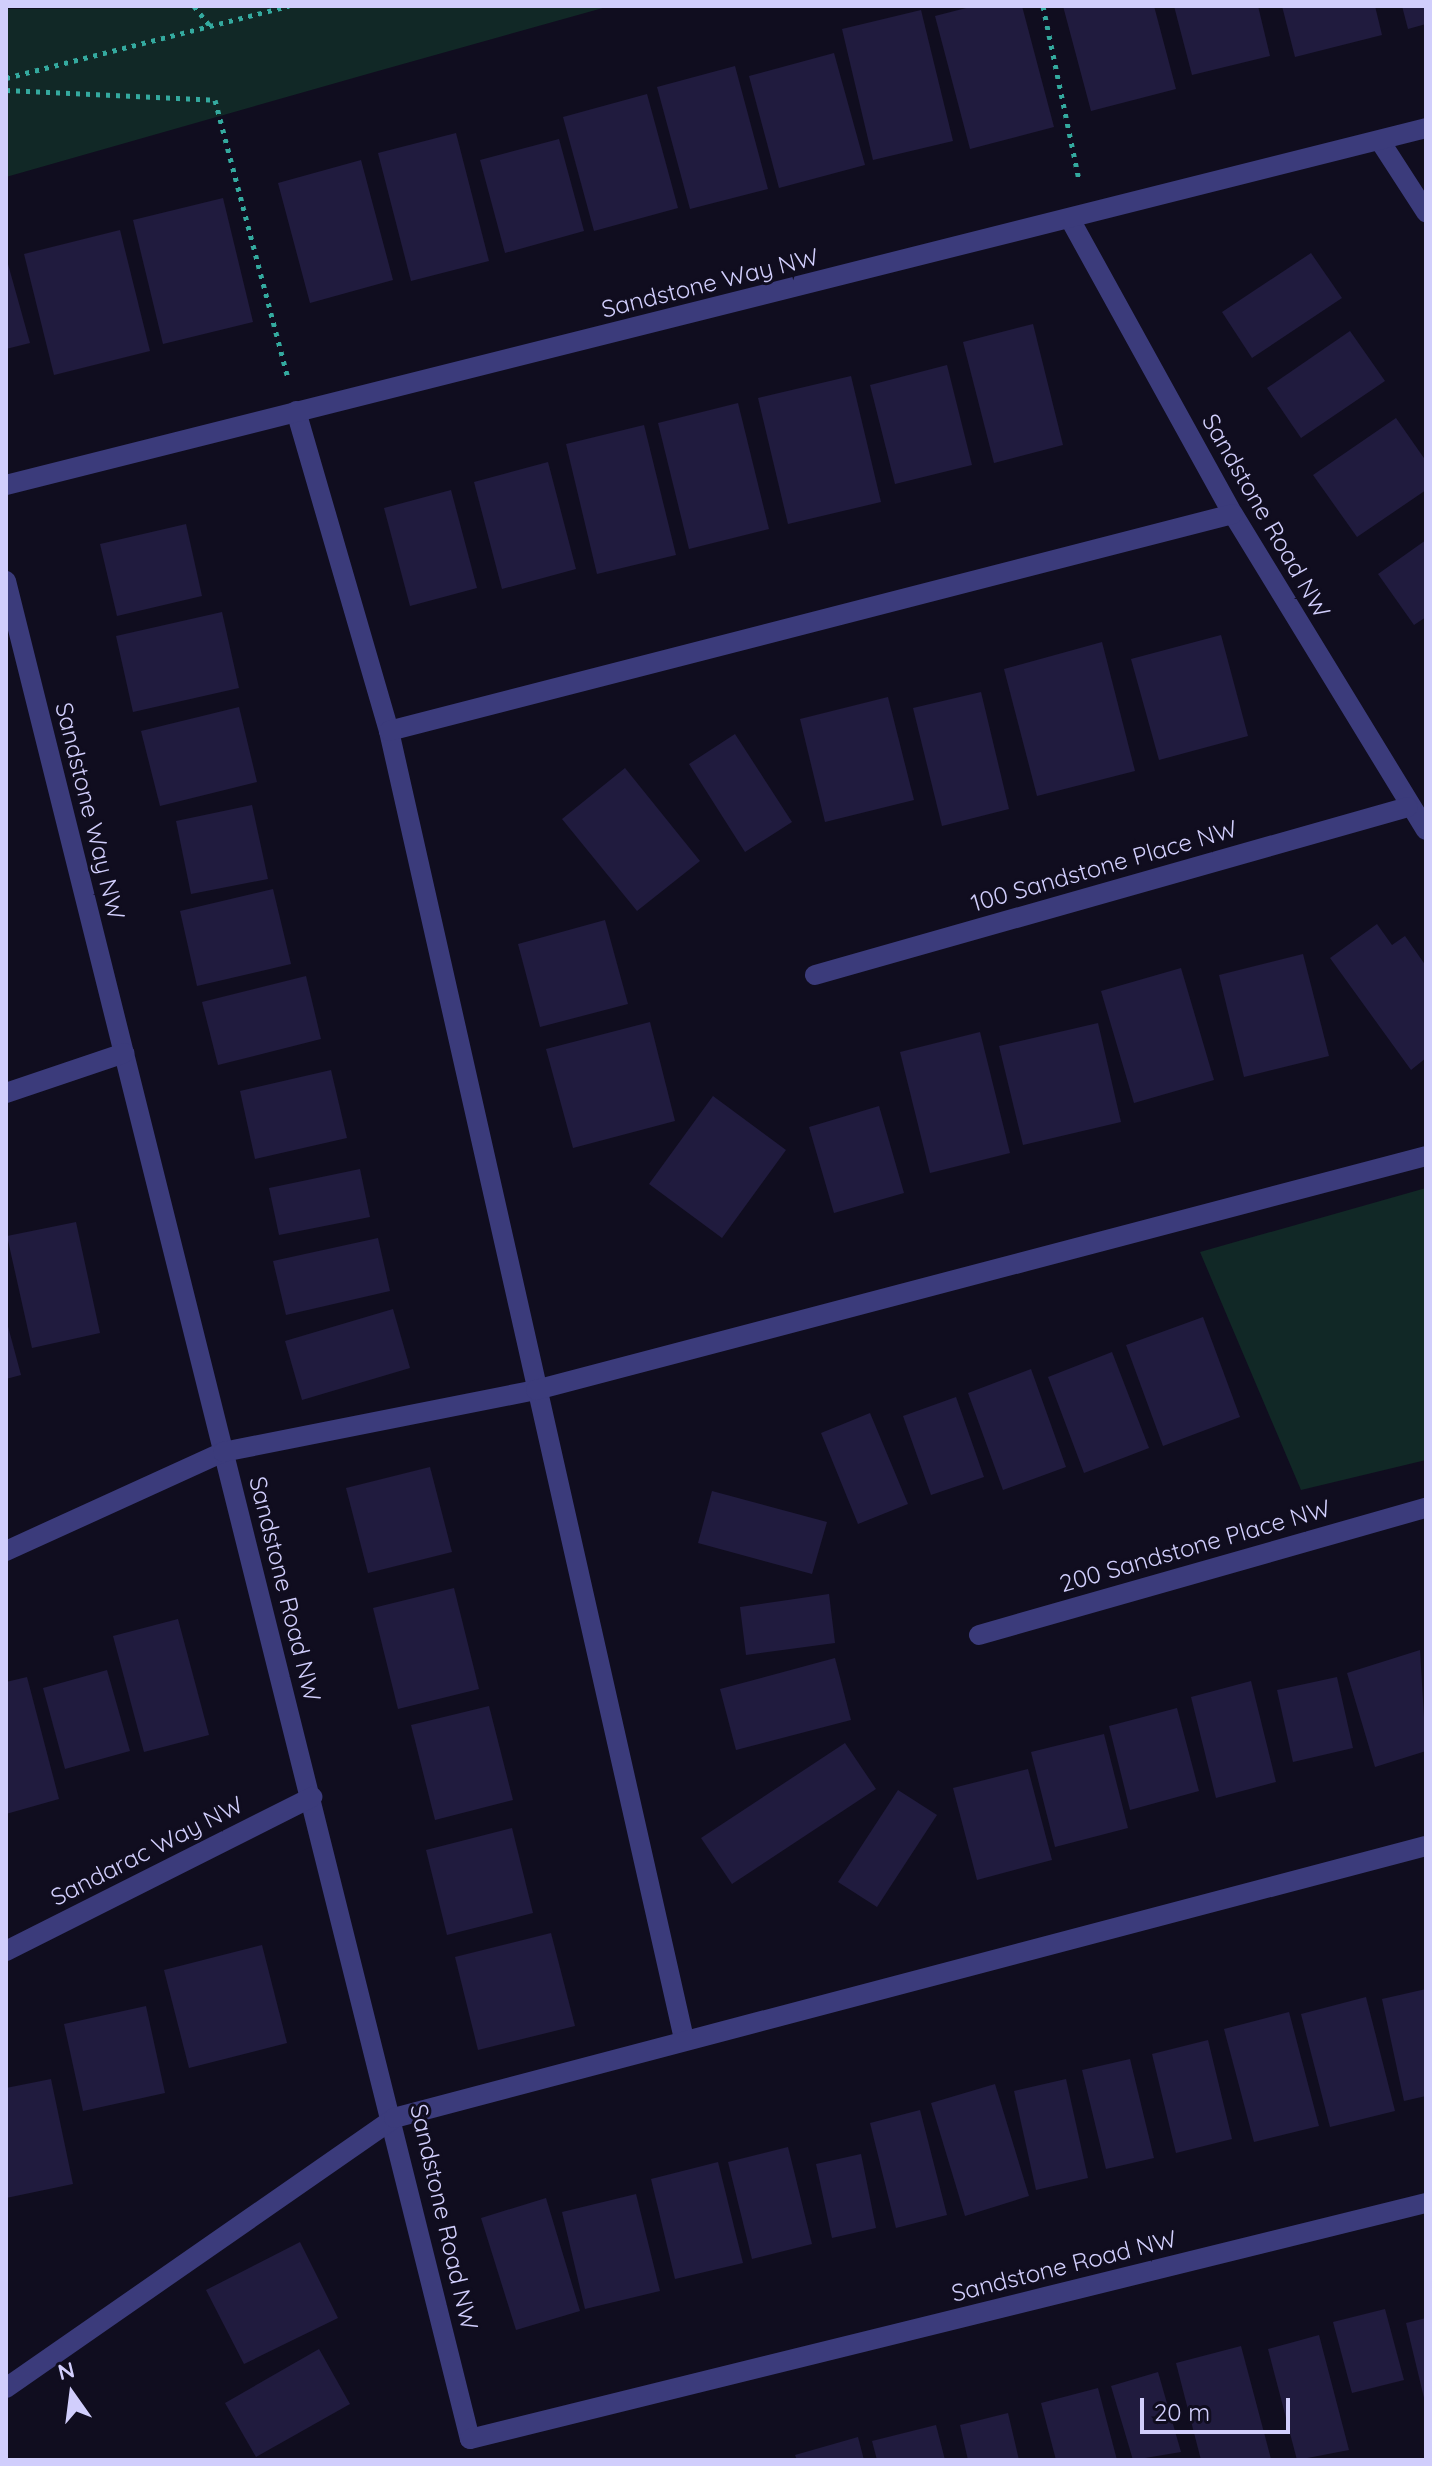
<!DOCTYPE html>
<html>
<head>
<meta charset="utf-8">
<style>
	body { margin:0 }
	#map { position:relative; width:1432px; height:2466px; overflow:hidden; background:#100d1f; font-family:Quicksand,sans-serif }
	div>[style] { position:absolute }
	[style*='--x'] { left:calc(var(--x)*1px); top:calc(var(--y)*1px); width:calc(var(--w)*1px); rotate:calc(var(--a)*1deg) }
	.green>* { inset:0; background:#112826 }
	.building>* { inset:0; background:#201b3e }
	.path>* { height:5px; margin-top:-2.5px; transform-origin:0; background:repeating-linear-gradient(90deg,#34aa9f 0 4px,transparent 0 10px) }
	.minor>* { height:20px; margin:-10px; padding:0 10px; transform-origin:10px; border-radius:10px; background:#3b3b7b }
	span { translate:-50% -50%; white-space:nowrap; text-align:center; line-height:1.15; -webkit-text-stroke:6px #100d1f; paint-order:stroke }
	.street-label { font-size:24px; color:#d1cefc }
	.frame { position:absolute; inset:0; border:8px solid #d1cefc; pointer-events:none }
	.north { position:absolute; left:32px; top:2354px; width:80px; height:80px; -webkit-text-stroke:6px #100d1f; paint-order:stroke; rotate:346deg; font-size:22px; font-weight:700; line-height:32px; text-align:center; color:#d1cefc }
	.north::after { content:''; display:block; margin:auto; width:28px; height:36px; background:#d1cefc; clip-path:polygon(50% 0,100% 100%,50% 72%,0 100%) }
	.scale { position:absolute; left:1140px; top:2398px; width:150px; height:36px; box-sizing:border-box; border:4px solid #d1cefc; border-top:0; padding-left:10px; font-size:24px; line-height:28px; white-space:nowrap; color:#d1cefc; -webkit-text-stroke:6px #100d1f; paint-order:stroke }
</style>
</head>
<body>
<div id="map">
	<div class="green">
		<i style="clip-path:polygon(610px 6px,378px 71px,6px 177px,6px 9px)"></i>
		<i style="clip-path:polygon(1426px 1188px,1426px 1460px,1301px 1490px,1200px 1252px)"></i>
	</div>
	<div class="building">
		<i style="clip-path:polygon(974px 6px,1022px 6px,1054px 127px,970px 149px,935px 16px)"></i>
		<i style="clip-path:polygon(1063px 6px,1154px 6px,1176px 89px,1091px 111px)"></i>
		<i style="clip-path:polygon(1174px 6px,1258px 6px,1270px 56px,1192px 75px)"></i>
		<i style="clip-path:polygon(1282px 6px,1375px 6px,1382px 35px,1295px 57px)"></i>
		<i style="clip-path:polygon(1402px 6px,1426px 6px,1426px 24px,1408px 29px)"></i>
		<i style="clip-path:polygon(921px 10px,953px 141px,873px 160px,842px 29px)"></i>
		<i style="clip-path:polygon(834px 53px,865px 165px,779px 188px,749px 76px)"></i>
		<i style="clip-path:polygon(735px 66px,768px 189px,690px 209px,657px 87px)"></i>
		<i style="clip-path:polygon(647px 94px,678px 208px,594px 231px,563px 117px)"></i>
		<i style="clip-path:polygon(456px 133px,489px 261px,411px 281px,378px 153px)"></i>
		<i style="clip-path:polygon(559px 139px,584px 231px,505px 253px,480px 160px)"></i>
		<i style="clip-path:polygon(361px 160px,393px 280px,310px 303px,278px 183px)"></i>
		<i style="clip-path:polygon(223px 198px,253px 322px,163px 344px,133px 220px)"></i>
		<i style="clip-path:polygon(120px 230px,150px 351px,54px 375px,24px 254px)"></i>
		<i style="clip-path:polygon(1311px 253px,1342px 298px,1252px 358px,1222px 312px)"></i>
		<i style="clip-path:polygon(6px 257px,30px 343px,6px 349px)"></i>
		<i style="clip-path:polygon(1033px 324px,1063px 445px,994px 463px,963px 342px)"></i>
		<i style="clip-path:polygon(1350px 331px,1385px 381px,1301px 438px,1267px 388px)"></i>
		<i style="clip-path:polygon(947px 365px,972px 465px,895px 484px,870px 385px)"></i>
		<i style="clip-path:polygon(851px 376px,881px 502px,788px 524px,758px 398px)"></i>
		<i style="clip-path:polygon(738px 403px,769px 529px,689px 549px,658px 423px)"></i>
		<i style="clip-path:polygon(1396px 418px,1426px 461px,1426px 490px,1357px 537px,1313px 475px)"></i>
		<i style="clip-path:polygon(644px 425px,676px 555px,597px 574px,566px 444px)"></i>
		<i style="clip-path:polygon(548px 462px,576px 569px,502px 589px,474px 482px)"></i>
		<i style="clip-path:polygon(451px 490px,477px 588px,410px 606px,384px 508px)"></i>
		<i style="clip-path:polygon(186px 524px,202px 596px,117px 616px,100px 544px)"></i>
		<i style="clip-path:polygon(1426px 540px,1426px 617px,1414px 625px,1378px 574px)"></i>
		<i style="clip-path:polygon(222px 612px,239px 688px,133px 712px,116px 636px)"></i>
		<i style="clip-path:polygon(1221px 635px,1248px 736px,1159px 760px,1131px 659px)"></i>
		<i style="clip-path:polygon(1102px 642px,1135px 771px,1037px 796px,1004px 669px)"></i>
		<i style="clip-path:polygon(981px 692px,1009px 809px,942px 826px,913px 708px)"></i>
		<i style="clip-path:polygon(888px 697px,914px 800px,825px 822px,800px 719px)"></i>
		<i style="clip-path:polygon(239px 707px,257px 782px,160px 806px,141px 731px)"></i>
		<i style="clip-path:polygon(735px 734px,792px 822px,745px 852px,689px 764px)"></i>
		<i style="clip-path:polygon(625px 768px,700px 861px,637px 911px,562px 819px)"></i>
		<i style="clip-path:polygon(252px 805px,268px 879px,191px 894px,176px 821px)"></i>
		<i style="clip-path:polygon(273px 889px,291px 964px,197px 986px,180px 911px)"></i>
		<i style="clip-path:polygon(605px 920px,628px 1004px,540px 1027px,518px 944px)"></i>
		<i style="clip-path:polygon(1377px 924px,1392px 945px,1405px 936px,1426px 966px,1426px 1058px,1411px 1070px,1330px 958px)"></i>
		<i style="clip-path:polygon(1303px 954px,1329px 1056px,1244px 1077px,1219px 975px)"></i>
		<i style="clip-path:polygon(1181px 968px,1214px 1080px,1134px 1103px,1101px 991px)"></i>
		<i style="clip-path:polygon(306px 976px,321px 1039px,218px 1065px,202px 1002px)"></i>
		<i style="clip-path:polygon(650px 1022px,675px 1121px,573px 1148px,546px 1049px)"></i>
		<i style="clip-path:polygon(1098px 1023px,1121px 1122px,1023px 1145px,999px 1046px)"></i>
		<i style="clip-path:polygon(980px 1032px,1010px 1153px,930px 1173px,900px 1052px)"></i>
		<i style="clip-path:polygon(331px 1070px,347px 1138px,255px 1159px,240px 1091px)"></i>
		<i style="clip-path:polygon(713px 1096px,786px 1150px,722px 1238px,649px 1184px)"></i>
		<i style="clip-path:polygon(879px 1106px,904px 1193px,834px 1213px,809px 1127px)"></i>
		<i style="clip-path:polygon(360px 1169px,370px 1217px,279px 1235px,269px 1188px)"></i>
		<i style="clip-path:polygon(76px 1222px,100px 1333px,32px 1348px,7px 1236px)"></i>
		<i style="clip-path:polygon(378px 1238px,390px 1291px,286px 1315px,273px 1261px)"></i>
		<i style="clip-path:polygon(393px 1309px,410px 1368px,302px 1400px,285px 1341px)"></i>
		<i style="clip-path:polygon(1203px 1317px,1240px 1417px,1163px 1446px,1126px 1345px)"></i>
		<i style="clip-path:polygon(6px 1319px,21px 1375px,6px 1379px)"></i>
		<i style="clip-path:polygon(1112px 1352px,1149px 1448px,1084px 1473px,1048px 1377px)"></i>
		<i style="clip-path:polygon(1031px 1369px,1066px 1467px,1003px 1490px,968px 1393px)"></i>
		<i style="clip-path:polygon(956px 1397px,984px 1477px,931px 1495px,903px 1416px)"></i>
		<i style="clip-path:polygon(870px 1413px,908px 1504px,858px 1524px,821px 1433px)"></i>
		<i style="clip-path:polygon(430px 1467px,452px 1552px,368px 1573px,346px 1488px)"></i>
		<i style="clip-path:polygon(712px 1491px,827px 1522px,812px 1574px,698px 1543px)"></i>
		<i style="clip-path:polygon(454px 1588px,479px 1689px,398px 1709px,373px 1608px)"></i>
		<i style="clip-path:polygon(829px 1594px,835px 1643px,746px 1655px,740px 1607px)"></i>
		<i style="clip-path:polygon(178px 1619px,209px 1735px,144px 1752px,113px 1636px)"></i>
		<i style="clip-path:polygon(1420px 1650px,1426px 1751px,1375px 1767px,1347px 1673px)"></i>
		<i style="clip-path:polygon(835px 1658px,851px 1720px,736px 1750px,720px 1689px)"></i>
		<i style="clip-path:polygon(107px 1670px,130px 1751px,65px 1769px,43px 1688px)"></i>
		<i style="clip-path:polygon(27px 1677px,59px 1799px,6px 1814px,6px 1682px)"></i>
		<i style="clip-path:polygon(1337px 1677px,1353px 1748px,1293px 1762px,1277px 1690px)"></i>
		<i style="clip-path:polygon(1251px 1681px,1276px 1782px,1216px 1798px,1191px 1697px)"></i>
		<i style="clip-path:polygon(489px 1706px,513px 1800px,435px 1820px,411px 1725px)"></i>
		<i style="clip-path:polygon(1177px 1708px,1199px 1791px,1130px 1810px,1109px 1726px)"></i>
		<i style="clip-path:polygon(1104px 1734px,1128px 1828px,1055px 1847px,1031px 1752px)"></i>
		<i style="clip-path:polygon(845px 1743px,876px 1789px,732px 1884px,701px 1838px)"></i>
		<i style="clip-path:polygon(1028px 1769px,1052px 1860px,977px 1880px,953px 1788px)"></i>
		<i style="clip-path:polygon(898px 1790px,937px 1815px,877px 1907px,838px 1882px)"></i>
		<i style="clip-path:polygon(512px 1828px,533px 1913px,447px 1935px,426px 1850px)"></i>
		<i style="clip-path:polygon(551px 1933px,575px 2026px,478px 2050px,455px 1957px)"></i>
		<i style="clip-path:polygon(262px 1945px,287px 2043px,189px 2068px,164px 1970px)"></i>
		<i style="clip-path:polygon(1426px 1989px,1426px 2096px,1404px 2101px,1382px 1999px)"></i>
		<i style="clip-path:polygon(1366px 1997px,1395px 2111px,1330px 2127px,1301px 2014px)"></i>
		<i style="clip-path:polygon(146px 2006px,165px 2093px,83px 2111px,64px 2024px)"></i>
		<i style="clip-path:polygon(1289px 2012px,1319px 2126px,1254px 2142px,1224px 2029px)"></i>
		<i style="clip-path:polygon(1208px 2040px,1232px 2139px,1176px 2153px,1152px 2054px)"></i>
		<i style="clip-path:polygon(1130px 2059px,1154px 2158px,1106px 2169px,1082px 2070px)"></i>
		<i style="clip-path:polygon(51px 2079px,73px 2184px,6px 2198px,6px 2088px)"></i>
		<i style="clip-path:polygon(1066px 2079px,1088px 2178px,1036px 2190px,1014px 2091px)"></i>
		<i style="clip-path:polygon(995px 2084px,1029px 2196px,965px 2216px,931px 2103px)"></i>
		<i style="clip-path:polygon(920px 2110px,947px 2215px,896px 2228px,870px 2123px)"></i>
		<i style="clip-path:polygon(788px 2147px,812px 2244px,752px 2259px,728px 2162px)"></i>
		<i style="clip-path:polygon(861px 2154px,876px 2228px,832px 2238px,816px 2164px)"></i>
		<i style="clip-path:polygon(718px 2162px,743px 2263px,675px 2279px,651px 2179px)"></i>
		<i style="clip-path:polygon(636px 2194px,660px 2291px,585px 2309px,562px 2212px)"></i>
		<i style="clip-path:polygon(546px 2198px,580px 2311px,516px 2330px,481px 2218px)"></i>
		<i style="clip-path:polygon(300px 2242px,338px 2318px,244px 2364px,206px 2290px)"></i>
		<i style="clip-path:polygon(1385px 2309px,1404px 2380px,1352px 2393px,1333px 2322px)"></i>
		<i style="clip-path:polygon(1426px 2318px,1426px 2402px,1425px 2402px,1406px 2323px)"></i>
		<i style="clip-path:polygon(1319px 2335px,1349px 2450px,1297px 2460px,1268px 2349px)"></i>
		<i style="clip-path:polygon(1241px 2346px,1271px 2459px,1201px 2460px,1176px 2363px)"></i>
		<i style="clip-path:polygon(319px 2349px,350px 2404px,256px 2457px,225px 2403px)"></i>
		<i style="clip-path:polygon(1158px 2372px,1181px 2452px,1133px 2460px,1111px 2386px)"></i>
		<i style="clip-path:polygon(1098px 2388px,1117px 2460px,1056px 2460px,1041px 2403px)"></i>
		<i style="clip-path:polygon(1008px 2413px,1019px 2460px,968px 2460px,960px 2425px)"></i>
		<i style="clip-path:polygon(936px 2425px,945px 2460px,877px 2460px,872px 2441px)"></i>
		<i style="clip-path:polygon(858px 2437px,864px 2460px,797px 2460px,795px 2455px)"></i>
	</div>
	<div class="path">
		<i style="--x:194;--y:6;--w:26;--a:51"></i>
		<i style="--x:1043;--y:6;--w:178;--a:78.3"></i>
		<i style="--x:6;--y:78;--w:292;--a:-14.3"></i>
		<i style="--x:6;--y:90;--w:209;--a:2.7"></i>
		<i style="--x:215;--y:100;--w:288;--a:75.3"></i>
	</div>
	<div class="minor">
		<i style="--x:1380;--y:141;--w:85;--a:57.1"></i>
		<i style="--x:1071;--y:221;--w:335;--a:61.1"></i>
		<i style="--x:1233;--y:514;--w:370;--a:58.6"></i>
		<i style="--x:296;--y:411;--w:333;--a:73.8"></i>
		<i style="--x:389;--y:731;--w:1341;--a:77.29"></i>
		<i style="--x:6;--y:485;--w:1464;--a:-14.11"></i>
		<i style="--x:6;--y:581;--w:1915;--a:75.98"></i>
		<i style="--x:470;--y:2439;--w:985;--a:-13.87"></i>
		<i style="--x:389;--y:731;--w:871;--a:-14.42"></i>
		<i style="--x:815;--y:975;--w:616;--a:-15.82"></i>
		<i style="--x:6;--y:1093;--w:125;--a:-18.7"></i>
		<i style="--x:6;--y:1551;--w:239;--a:-24.5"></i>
		<i style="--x:223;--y:1452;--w:319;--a:-11.2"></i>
		<i style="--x:536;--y:1390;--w:920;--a:-14.73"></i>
		<i style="--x:979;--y:1635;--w:465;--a:-15.9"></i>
		<i style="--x:6;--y:1951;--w:343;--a:-26.7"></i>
		<i style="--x:6;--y:2388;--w:473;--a:-34.8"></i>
		<i style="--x:394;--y:2118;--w:1067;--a:-14.77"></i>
	</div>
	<div class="street-label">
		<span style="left:710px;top:283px;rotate:-14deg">Sandstone Way NW</span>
		<span style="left:1266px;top:516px;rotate:60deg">Sandstone Road NW</span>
		<span style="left:90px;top:811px;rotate:76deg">Sandstone Way NW</span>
		<span style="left:1104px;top:866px;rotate:-16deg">100 Sandstone Place NW</span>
		<span style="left:1195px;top:1546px;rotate:-16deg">200 Sandstone Place NW</span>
		<span style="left:285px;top:1589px;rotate:76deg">Sandstone Road NW</span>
		<span style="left:147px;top:1851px;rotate:-27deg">Sandarac Way NW</span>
		<span style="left:444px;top:2217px;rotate:77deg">Sandstone Road NW</span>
		<span style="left:1064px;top:2266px;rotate:-14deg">Sandstone Road NW</span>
	</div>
	<div class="frame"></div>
	<div class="north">N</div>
	<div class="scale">20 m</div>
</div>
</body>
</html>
